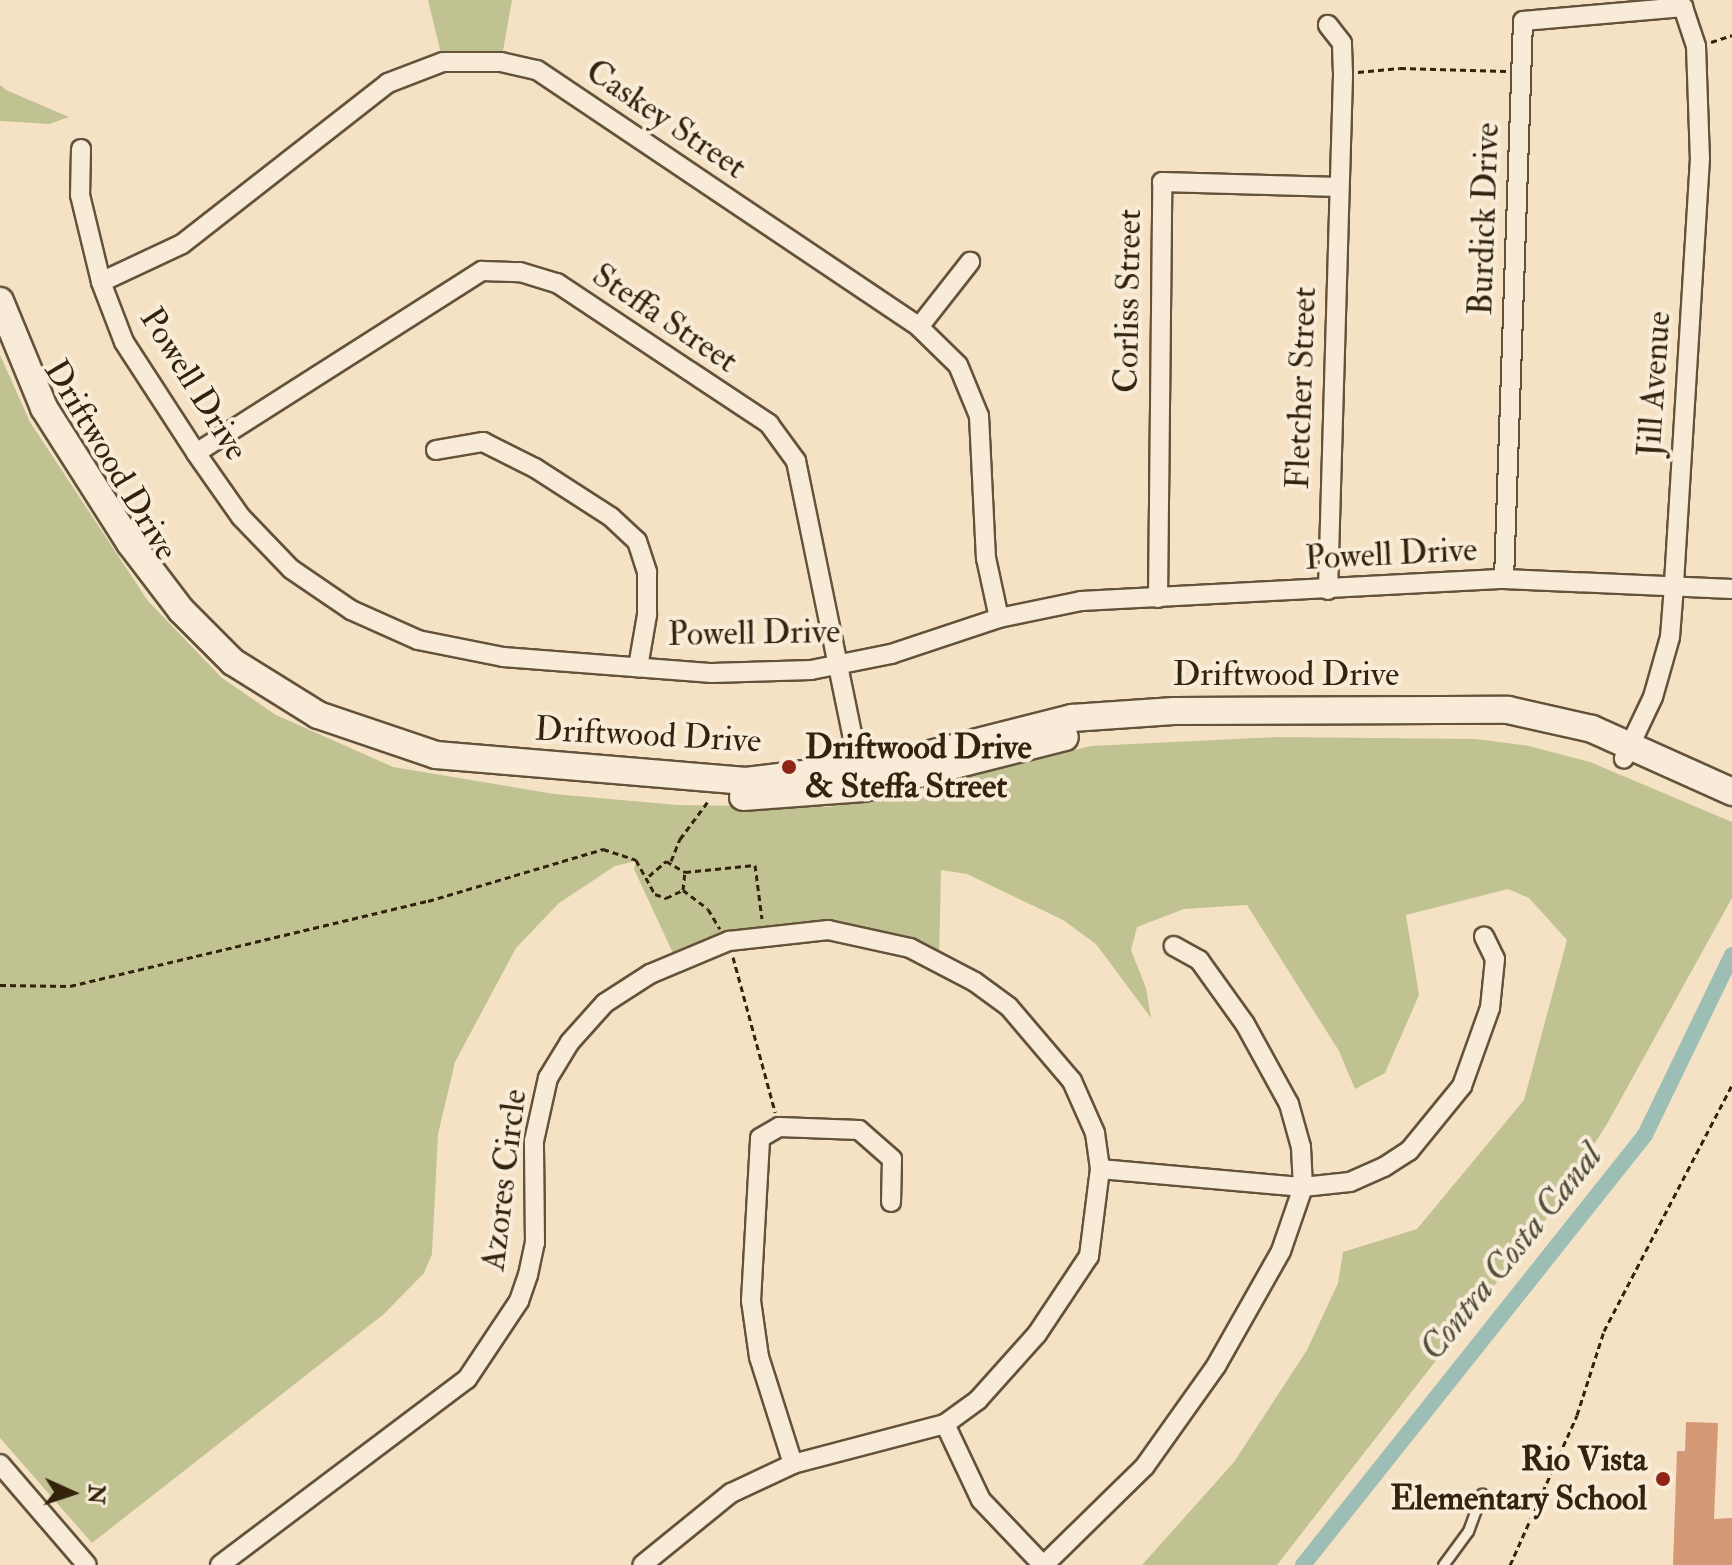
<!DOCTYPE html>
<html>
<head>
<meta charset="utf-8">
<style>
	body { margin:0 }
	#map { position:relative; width:1732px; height:1565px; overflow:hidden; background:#f5e2c5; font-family:"IM FELL Double Pica",serif }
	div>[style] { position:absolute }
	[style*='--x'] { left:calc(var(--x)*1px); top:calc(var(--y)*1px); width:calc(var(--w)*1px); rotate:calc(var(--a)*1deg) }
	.green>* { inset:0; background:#c1c291 }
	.canal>* { height:16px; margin:-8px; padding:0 8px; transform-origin:8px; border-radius:8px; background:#9cbeb4 }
	.building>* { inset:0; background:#d39876 }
	.path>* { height:3px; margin-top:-1.5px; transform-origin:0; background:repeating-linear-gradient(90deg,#33220c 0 6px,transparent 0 10px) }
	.roads { filter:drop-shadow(2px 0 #64523a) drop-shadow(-2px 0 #64523a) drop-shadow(0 2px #64523a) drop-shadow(0 -2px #64523a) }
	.lane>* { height:9px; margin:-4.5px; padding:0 4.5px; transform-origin:4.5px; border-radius:4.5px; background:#f8ecd9 }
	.street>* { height:18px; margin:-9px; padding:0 9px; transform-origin:9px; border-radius:9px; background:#f8ecd9 }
	.secondary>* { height:26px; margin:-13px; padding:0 13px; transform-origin:13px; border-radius:13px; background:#f8ecd9 }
	.dots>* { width:22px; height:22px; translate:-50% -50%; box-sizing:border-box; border:4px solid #f8ecd9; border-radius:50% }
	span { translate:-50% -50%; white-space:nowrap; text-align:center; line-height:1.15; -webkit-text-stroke:8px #f8ecd9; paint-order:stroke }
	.street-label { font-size:34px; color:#33220c }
	.poi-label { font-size:34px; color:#33220c; font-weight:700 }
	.left { translate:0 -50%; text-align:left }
	.right { translate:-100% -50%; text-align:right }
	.water-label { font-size:36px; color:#52513e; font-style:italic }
	.north { position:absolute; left:32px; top:1453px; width:80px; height:80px; -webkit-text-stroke:6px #f8ecd9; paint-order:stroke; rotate:93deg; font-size:22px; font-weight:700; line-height:32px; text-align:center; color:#33220c }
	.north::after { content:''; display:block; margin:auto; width:28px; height:36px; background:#33220c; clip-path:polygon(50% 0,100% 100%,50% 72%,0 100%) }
</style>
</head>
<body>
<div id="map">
	<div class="green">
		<i style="clip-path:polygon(428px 0,512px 0,501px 62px,443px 62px)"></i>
		<i style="clip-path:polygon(0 85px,6px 90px,69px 117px,49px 124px,0 121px)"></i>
		<i style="clip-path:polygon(0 355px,30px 422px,148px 601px,222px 678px,276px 715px,393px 767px,554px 794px,677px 805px,831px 807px,1091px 746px,1275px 737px,1476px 739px,1529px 746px,1590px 762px,1732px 822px,1732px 898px,1607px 1124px,1546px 1219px,1277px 1565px,1142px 1565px,1234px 1462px,1307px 1350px,1338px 1283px,1343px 1252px,1417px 1229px,1524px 1100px,1567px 940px,1529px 898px,1508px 889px,1406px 915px,1419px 995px,1385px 1073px,1355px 1089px,1339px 1051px,1247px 905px,1184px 909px,1137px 927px,1131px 950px,1146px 988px,1151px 1018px,1096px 944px,1063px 920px,967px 874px,941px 870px,939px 961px,828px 930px,764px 935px,677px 962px,634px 869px,636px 861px,615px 866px,559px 903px,516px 948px,455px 1062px,438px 1134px,432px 1254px,424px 1273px,384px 1314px,92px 1543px,0 1438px)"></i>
	</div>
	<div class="canal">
		<i style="--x:1303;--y:1565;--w:549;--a:-51.5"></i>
		<i style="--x:1645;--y:1135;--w:200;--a:-64.2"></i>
	</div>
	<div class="building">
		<i style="clip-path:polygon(1686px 1422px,1718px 1423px,1714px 1519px,1732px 1518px,1732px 1565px,1673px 1565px,1677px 1451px,1685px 1451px)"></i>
	</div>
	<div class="path">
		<i style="--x:1711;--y:42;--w:22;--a:-18"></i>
		<i style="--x:1358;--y:72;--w:42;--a:-5.4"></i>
		<i style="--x:1400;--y:68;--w:106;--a:1.6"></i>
		<i style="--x:671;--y:861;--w:24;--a:-68"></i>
		<i style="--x:680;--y:839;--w:49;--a:-53.4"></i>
		<i style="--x:649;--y:876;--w:23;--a:-41"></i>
		<i style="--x:666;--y:861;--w:22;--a:30"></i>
		<i style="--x:683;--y:890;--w:31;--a:37"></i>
		<i style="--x:708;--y:909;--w:23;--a:59"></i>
		<i style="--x:733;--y:957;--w:161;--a:74.8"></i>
		<i style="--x:0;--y:985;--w:70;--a:0.8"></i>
		<i style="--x:70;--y:986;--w:368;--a:-13.4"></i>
		<i style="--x:428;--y:901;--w:183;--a:-16.5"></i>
		<i style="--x:603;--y:849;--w:35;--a:18"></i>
		<i style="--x:636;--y:860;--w:39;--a:61"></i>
		<i style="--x:655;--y:894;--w:12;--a:20"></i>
		<i style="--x:666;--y:898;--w:19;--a:-25"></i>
		<i style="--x:683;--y:890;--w:18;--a:-84"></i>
		<i style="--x:685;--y:872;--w:70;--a:-5.7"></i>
		<i style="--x:755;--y:865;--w:54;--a:82.6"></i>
		<i style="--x:1510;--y:1565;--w:164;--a:-65.9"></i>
		<i style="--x:1577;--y:1415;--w:88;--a:-72.2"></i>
		<i style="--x:1604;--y:1331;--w:277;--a:-62.5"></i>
	</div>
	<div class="roads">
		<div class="lane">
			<i style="--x:1443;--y:1565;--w:42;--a:-53.7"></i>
			<i style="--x:1468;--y:1531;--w:40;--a:-69.8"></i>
		</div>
		<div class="street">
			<i style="--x:81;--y:149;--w:46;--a:91.2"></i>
			<i style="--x:80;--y:195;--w:89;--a:76.4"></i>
			<i style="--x:101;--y:282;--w:64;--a:69"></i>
			<i style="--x:124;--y:342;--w:132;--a:57"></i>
			<i style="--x:196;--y:453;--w:78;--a:54.9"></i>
			<i style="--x:241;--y:517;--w:72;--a:46.1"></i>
			<i style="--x:291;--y:569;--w:73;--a:34.3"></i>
			<i style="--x:351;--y:610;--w:73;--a:24.1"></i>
			<i style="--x:418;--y:640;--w:87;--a:11.3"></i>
			<i style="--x:503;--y:657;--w:210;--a:4.4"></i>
			<i style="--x:712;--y:673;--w:99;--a:-1.7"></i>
			<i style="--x:811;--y:670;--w:82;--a:-11.3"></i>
			<i style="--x:891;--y:654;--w:114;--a:-18.4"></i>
			<i style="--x:999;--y:618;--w:84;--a:-11.7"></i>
			<i style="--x:1081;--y:601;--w:424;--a:-3"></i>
			<i style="--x:1504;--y:579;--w:228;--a:2.5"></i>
			<i style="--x:101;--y:282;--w:89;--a:-25.1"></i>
			<i style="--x:182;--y:244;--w:261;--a:-38"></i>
			<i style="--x:388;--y:83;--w:59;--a:-20.9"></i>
			<i style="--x:443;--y:62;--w:58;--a:0"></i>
			<i style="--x:501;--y:62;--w:37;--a:13"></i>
			<i style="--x:537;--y:70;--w:460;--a:33.9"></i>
			<i style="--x:919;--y:327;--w:54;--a:44.3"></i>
			<i style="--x:958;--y:365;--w:55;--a:67.6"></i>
			<i style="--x:979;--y:416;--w:142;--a:87.2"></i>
			<i style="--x:986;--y:558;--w:61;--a:77.8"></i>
			<i style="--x:919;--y:327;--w:83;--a:-51.9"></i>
			<i style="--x:436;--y:450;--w:48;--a:-9.7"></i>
			<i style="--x:483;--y:442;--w:58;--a:26.6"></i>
			<i style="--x:535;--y:468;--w:90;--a:32.8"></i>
			<i style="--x:611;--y:517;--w:35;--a:43"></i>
			<i style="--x:637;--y:541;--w:33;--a:72"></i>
			<i style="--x:647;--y:572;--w:43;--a:90"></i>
			<i style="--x:647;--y:615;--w:53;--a:99.8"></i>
			<i style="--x:196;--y:453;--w:339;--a:-32.5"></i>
			<i style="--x:482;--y:271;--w:38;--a:2"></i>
			<i style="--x:520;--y:272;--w:39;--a:17"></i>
			<i style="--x:557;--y:283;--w:255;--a:33.6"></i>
			<i style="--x:769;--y:424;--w:46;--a:53.9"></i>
			<i style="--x:796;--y:461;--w:325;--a:78.4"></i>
			<i style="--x:1504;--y:579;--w:558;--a:-88.05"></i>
			<i style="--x:1523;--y:21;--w:161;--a:-5"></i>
			<i style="--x:1683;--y:7;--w:41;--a:71.6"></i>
			<i style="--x:1696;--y:46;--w:112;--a:88"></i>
			<i style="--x:1700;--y:158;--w:429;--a:93.5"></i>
			<i style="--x:1674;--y:586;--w:51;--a:94.5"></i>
			<i style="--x:1670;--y:637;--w:62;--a:105.8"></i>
			<i style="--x:1653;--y:697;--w:68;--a:115.4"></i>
			<i style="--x:1328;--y:590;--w:516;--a:-88.33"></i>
			<i style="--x:1343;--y:74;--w:31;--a:-92"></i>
			<i style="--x:1342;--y:43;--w:23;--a:-128"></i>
			<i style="--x:1158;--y:598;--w:416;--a:-89.4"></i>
			<i style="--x:1162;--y:182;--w:177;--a:1.6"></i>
			<i style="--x:1100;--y:1169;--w:204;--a:5.1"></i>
			<i style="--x:1303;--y:1187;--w:47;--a:-6.1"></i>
			<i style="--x:1350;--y:1182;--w:37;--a:-24"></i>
			<i style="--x:1384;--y:1167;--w:30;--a:-33"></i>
			<i style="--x:1409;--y:1151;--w:84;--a:-50.8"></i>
			<i style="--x:1462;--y:1086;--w:83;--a:-70.3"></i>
			<i style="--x:1490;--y:1008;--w:49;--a:-84.2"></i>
			<i style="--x:1495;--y:959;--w:25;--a:-116"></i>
			<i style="--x:945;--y:1424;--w:84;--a:64.7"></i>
			<i style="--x:981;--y:1500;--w:90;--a:46.4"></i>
			<i style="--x:0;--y:1464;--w:133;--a:49.3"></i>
			<i style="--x:793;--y:1464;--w:112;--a:-107.6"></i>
			<i style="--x:759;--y:1357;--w:57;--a:-98.1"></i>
			<i style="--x:751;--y:1301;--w:163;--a:-86.8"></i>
			<i style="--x:760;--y:1138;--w:22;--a:-30"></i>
			<i style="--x:779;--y:1127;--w:80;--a:2.1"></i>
			<i style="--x:859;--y:1130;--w:44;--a:41.3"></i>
			<i style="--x:892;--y:1159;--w:43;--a:91.3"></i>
			<i style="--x:220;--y:1565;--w:309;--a:-37"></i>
			<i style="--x:467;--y:1379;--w:94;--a:-56.3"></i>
			<i style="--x:519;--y:1301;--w:28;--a:-71"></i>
			<i style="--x:528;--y:1275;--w:33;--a:-78"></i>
			<i style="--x:535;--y:1243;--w:102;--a:-90.6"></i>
			<i style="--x:534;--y:1141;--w:65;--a:-77.5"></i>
			<i style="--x:548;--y:1078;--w:42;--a:-58.6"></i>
			<i style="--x:570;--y:1042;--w:52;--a:-48.1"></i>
			<i style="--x:605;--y:1003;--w:54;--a:-32.8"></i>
			<i style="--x:650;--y:974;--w:86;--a:-22.7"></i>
			<i style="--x:729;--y:941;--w:100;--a:-6.3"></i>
			<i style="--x:828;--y:930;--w:84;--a:12.4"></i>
			<i style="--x:910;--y:948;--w:73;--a:27.6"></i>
			<i style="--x:975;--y:982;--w:42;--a:36.3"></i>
			<i style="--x:1009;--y:1007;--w:97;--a:49.6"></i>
			<i style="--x:1072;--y:1081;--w:57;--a:66.1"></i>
			<i style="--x:1095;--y:1133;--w:36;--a:82"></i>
			<i style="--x:1100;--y:1169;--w:88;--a:97.2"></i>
			<i style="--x:1089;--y:1256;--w:94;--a:123.7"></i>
			<i style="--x:1037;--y:1334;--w:89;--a:131.8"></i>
			<i style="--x:978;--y:1400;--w:41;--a:144"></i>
			<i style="--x:945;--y:1424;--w:157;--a:165.3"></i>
			<i style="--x:793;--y:1464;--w:68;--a:154.9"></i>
			<i style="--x:731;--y:1493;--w:114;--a:141"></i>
			<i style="--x:1044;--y:1565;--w:141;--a:-44.4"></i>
			<i style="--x:1145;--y:1466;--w:123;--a:-54.6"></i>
			<i style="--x:1216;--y:1366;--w:132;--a:-60.5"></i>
			<i style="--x:1281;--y:1251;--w:68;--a:-71"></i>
			<i style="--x:1303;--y:1187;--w:40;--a:-92.9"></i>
			<i style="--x:1301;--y:1147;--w:45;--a:-105.6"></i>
			<i style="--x:1289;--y:1104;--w:91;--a:-118.8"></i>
			<i style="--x:1245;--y:1024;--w:79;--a:-125.7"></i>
			<i style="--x:1199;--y:960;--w:29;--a:-151"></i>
		</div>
		<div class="secondary">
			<i style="--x:0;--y:301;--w:116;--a:67.6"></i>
			<i style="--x:44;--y:408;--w:160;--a:57.5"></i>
			<i style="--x:130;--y:543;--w:84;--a:52.7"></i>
			<i style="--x:181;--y:610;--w:74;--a:45"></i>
			<i style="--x:233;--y:662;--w:100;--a:31.9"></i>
			<i style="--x:318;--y:715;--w:125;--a:18.7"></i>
			<i style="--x:436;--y:755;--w:311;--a:4.8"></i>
			<i style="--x:746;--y:781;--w:149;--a:-6.9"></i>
			<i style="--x:894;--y:763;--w:184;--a:-14.2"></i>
			<i style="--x:1072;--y:718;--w:102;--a:-3.9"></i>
			<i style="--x:1174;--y:711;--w:334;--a:-0.2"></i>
			<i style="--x:1508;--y:710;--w:86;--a:12.7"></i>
			<i style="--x:1592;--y:729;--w:154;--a:24.2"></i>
			<i style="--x:743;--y:797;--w:121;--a:-4.3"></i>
			<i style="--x:864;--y:788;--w:207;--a:-14.2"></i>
		</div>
	</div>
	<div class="dots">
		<i style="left:789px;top:767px;background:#8f2418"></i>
		<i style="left:1663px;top:1479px;background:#8f2418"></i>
	</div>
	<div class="street-label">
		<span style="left:666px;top:119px;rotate:34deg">Caskey Street</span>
		<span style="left:1484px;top:219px;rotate:-88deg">Burdick Drive</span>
		<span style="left:1128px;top:301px;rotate:-89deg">Corliss Street</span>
		<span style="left:665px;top:318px;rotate:34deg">Steffa Street</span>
		<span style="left:194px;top:384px;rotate:58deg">Powell Drive</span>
		<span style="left:1654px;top:384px;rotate:-86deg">Jill Avenue</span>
		<span style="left:1301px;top:388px;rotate:-88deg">Fletcher Street</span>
		<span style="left:111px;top:460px;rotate:59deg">Driftwood Drive</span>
		<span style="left:1391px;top:554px;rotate:-3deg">Powell Drive</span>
		<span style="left:754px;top:633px;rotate:-1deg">Powell Drive</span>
		<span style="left:1286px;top:675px">Driftwood Drive</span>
		<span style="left:648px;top:735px;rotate:3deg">Driftwood Drive</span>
		<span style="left:504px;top:1180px;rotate:-83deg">Azores Circle</span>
	</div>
	<div class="poi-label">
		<span class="left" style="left:805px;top:767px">Driftwood Drive<br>&amp; Steffa Street</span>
		<span class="right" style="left:1647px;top:1479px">Rio Vista<br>Elementary School</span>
	</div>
	<div class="water-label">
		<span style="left:1511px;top:1252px;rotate:-51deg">Contra Costa Canal</span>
	</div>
	<div class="north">N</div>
</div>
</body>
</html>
